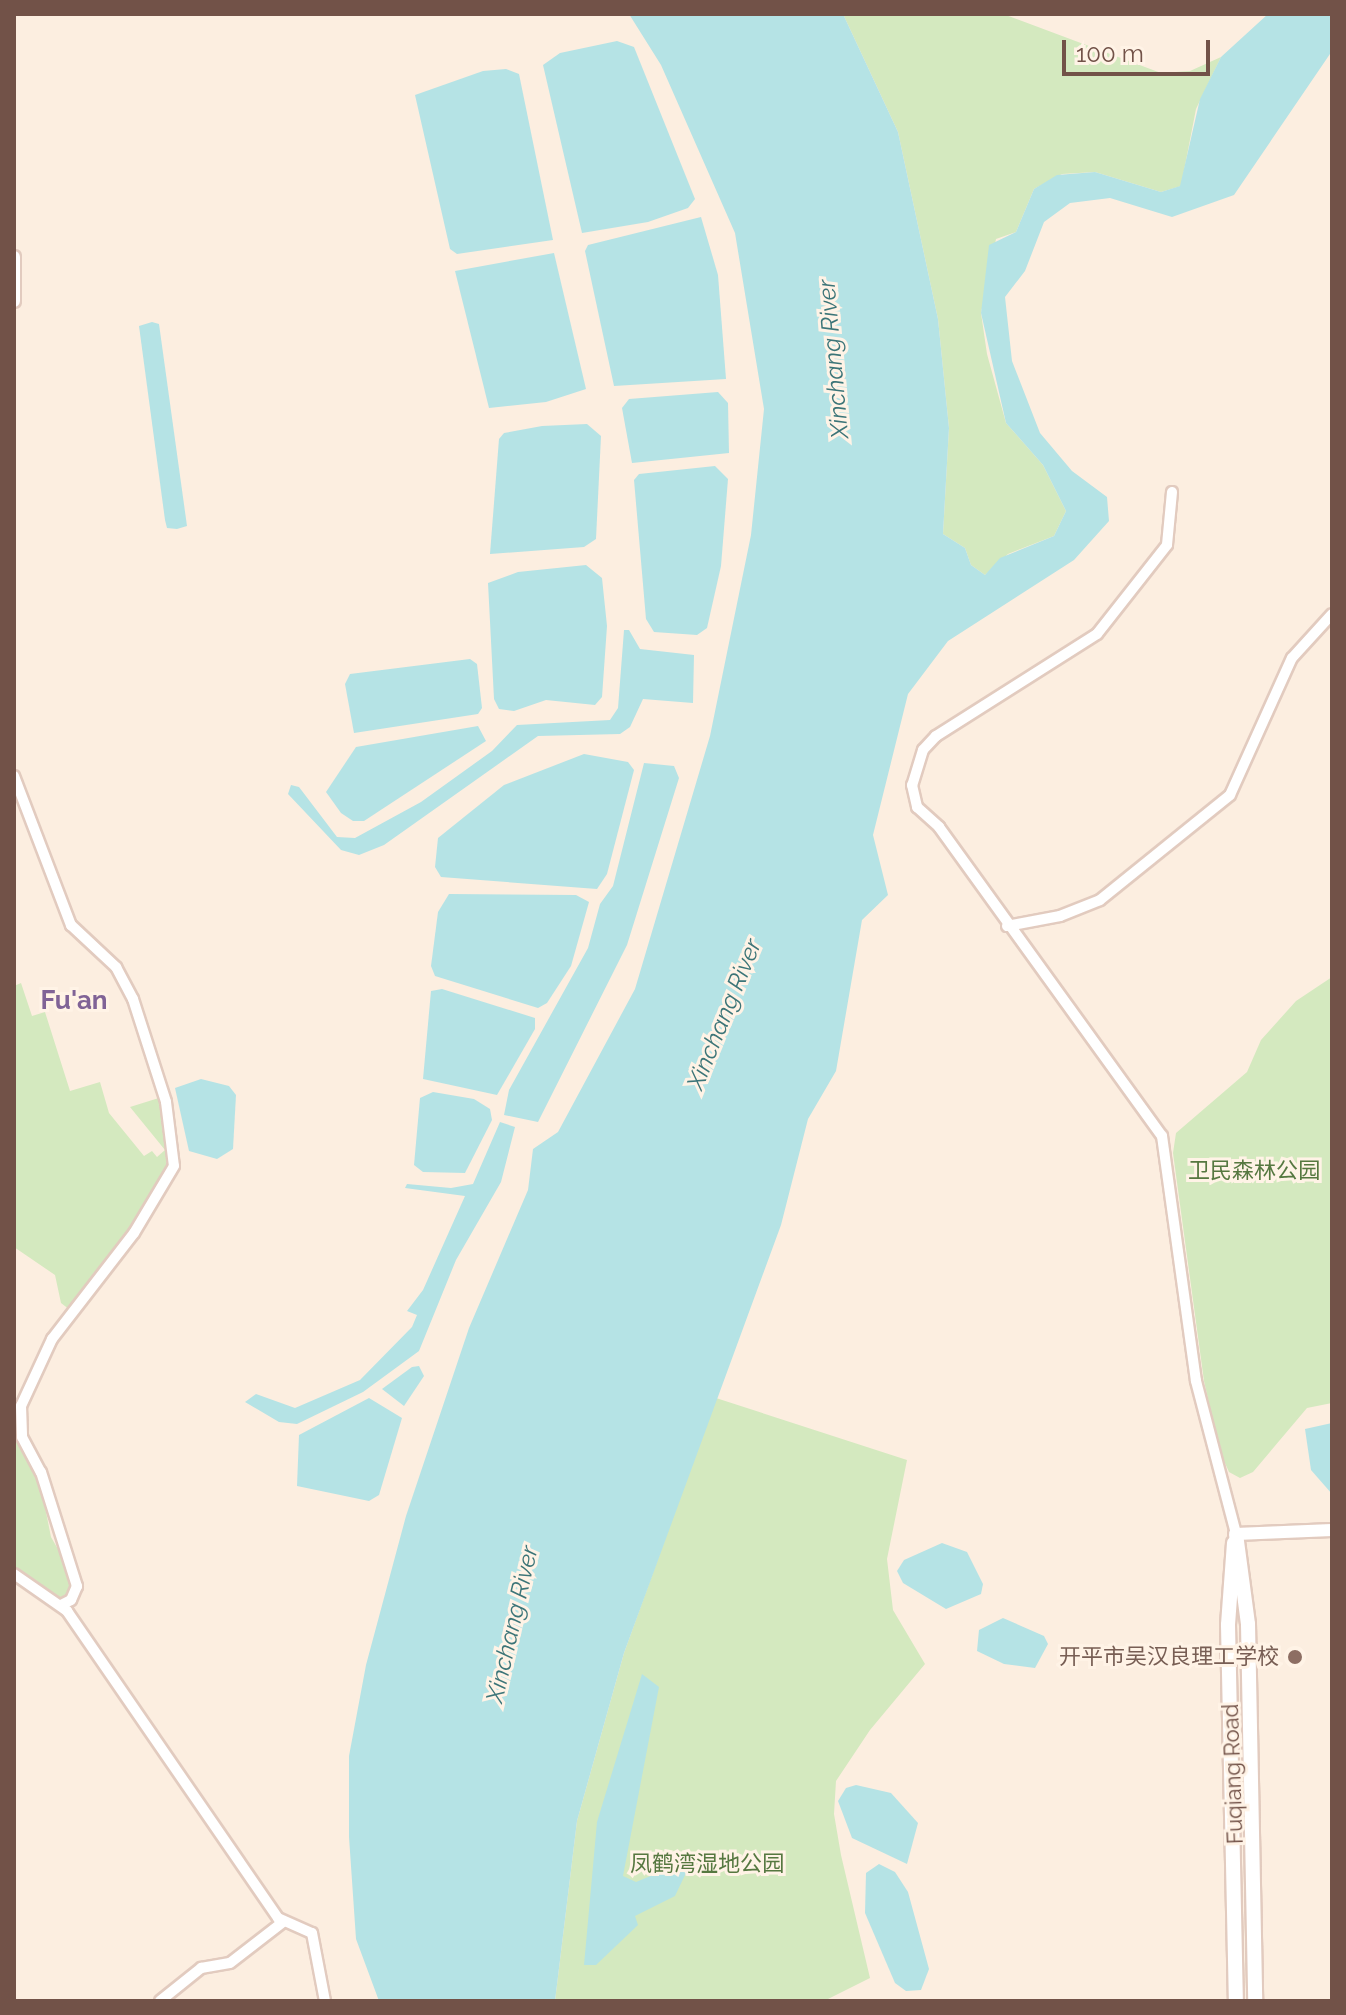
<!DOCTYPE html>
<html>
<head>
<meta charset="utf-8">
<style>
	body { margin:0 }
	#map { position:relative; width:1346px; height:2015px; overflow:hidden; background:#fceee0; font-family:Raleway,"Noto Sans SC",sans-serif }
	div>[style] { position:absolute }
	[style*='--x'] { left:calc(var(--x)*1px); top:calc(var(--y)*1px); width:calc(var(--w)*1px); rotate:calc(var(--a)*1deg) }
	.green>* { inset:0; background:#d4e9bf }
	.water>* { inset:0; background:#b5e3e5 }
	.roads { filter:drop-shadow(2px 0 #e2cbbf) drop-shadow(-2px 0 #e2cbbf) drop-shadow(0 2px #e2cbbf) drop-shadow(0 -2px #e2cbbf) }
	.minor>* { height:10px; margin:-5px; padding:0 5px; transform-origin:5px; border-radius:5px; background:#fff }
	.tertiary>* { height:12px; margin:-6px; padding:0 6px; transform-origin:6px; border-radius:6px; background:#fff }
	.secondary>* { height:14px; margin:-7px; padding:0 7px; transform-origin:7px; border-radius:7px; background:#fff }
	.dots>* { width:22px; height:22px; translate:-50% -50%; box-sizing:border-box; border:4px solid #fff3e6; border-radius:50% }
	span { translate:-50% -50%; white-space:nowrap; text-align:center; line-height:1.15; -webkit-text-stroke:6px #fff3e6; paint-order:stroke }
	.park-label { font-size:22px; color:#567840 }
	.education-label { font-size:22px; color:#785e54 }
	.right { translate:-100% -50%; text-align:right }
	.street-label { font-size:22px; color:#725248 }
	.water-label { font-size:24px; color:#3c7578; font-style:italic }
	.quarter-label { font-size:26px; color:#806396; font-weight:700 }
	.frame { position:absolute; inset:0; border:16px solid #725248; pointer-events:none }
	.scale { position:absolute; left:1062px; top:40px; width:148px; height:36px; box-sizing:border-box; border:4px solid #725248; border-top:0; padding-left:10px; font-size:24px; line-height:28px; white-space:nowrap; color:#725248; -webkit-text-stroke:6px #fff3e6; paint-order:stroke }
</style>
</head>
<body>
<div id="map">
	<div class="green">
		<i style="clip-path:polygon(843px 14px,1003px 14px,1161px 73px,1190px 71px,1221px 57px,1196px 109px,1181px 186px,1161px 192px,1095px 172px,1062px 174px,1034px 189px,1016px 232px,996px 239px,981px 313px,987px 354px,1006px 423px,1043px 465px,1066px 511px,1054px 536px,1008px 554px,985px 575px,971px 565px,965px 548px,943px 534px,949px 428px,938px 319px,898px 132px)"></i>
		<i style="clip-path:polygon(1332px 977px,1332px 1403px,1307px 1408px,1253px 1472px,1240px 1478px,1229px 1472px,1220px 1452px,1204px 1381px,1173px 1153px,1176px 1133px,1247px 1072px,1261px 1040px,1296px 1001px)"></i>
		<i style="clip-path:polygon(21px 983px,32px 1016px,45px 1012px,70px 1091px,100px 1082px,109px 1113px,144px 1156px,152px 1151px,157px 1157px,165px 1150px,130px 1107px,162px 1097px,171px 1163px,131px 1233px,70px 1310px,61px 1303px,55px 1275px,14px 1247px,14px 986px)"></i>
		<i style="clip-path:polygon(716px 1398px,907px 1460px,887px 1559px,893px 1610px,925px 1664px,870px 1730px,836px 1781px,834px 1814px,841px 1855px,870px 1978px,824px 2001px,555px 2001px,577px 1821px,624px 1653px)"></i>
		<i style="clip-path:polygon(14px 1427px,39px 1477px,51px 1537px,67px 1565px,70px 1591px,59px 1599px,48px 1596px,14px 1569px)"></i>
	</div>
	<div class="water">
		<i style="clip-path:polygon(629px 14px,843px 14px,898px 132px,938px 319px,949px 428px,943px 534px,965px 548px,971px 565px,985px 575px,1000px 558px,1054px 536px,1066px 511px,1043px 465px,1006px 423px,981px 313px,989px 245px,1016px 232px,1034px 189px,1057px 175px,1095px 172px,1161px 192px,1180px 186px,1200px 99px,1221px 57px,1268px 14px,1332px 14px,1332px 51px,1234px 195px,1172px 217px,1110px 198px,1070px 203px,1044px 222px,1025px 271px,1005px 297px,1012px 361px,1040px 433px,1072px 471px,1107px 497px,1109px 521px,1074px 560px,948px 641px,908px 694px,873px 835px,888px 895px,862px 920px,836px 1071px,808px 1119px,781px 1225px,624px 1653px,577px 1821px,555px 2001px,379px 2001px,356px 1939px,349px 1837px,349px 1756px,366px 1665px,406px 1516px,469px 1328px,528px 1190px,533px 1149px,558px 1132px,635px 989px,710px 736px,751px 535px,764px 409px,735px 233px,661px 65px)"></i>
		<i style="clip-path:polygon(617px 41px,634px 47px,695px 199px,688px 208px,648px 222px,582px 233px,543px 65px,560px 53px)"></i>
		<i style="clip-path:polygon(506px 69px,519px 74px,553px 240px,457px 254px,450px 249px,415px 95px,483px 71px)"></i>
		<i style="clip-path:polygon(701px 217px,718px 275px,726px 379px,614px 386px,585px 251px,588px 245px)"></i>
		<i style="clip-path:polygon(554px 253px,586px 389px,546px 402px,489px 408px,455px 271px)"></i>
		<i style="clip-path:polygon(152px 322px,159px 324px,187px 526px,177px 529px,167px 528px,165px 520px,139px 326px)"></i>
		<i style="clip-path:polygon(718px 392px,728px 403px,729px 453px,632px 463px,622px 408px,629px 399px)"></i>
		<i style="clip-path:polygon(587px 424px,601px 436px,596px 539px,584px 547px,490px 554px,499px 439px,504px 433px,542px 426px)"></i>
		<i style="clip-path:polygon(715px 466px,728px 479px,721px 566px,707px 628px,697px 635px,654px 632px,646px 619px,634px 480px,639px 474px)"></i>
		<i style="clip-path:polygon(586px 565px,602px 578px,607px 626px,602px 697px,595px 705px,546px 700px,514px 711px,499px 709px,494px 699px,488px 583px,518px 572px)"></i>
		<i style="clip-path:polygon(624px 630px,629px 630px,640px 649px,694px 655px,693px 703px,643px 699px,630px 727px,620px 734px,538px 736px,384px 845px,359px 855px,341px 850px,288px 794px,291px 785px,299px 787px,337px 837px,355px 838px,421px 802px,492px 751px,517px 725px,610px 720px,618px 708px)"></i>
		<i style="clip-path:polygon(470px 659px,477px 664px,482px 708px,478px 714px,354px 733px,345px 684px,350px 674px)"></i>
		<i style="clip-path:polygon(478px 726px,486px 741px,364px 821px,353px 821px,341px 813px,326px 792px,356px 747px)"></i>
		<i style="clip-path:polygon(584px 754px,628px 762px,634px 770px,607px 874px,597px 889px,441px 877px,435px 867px,438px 838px,504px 785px)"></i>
		<i style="clip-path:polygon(644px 763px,674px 766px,679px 778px,627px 945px,538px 1122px,504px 1115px,509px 1090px,588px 948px,600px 904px,613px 886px)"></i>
		<i style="clip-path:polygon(449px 894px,576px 895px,589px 902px,571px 966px,547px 1003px,538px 1008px,435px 976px,431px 966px,438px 912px)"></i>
		<i style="clip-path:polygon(442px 989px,535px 1018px,535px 1029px,497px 1095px,423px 1079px,431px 991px)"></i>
		<i style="clip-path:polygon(201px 1079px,229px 1086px,236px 1095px,233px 1149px,217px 1159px,189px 1151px,175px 1088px)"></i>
		<i style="clip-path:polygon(433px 1092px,474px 1099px,490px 1109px,492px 1120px,465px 1173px,423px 1172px,414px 1165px,420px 1098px)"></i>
		<i style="clip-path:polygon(500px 1122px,515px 1127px,501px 1182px,456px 1260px,419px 1351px,363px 1392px,297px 1424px,279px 1422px,245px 1402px,256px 1394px,295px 1408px,360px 1380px,412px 1327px,417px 1315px,407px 1311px,423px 1290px,465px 1196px,405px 1188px,407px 1184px,451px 1188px,473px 1184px)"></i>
		<i style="clip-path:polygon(412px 1367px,419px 1366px,424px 1376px,404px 1406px,382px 1389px)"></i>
		<i style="clip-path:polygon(369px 1398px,402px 1418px,379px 1495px,369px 1501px,297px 1486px,299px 1435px)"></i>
		<i style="clip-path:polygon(1332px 1423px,1332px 1494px,1311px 1470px,1305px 1429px)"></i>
		<i style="clip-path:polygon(942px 1543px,967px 1552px,983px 1584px,981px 1594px,946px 1609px,903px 1583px,897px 1571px,904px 1560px)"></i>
		<i style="clip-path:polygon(1003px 1618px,1044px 1636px,1048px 1644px,1035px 1668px,1004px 1664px,977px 1651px,979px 1630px)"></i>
		<i style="clip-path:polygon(642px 1674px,659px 1687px,623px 1876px,636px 1882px,682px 1863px,686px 1873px,675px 1896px,635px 1916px,638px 1925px,596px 1965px,584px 1965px,597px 1822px)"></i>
		<i style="clip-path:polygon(856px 1785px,891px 1793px,918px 1823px,907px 1864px,852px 1838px,838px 1801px,846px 1788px)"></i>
		<i style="clip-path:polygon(879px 1864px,895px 1872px,908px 1892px,929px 1969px,921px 1990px,906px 1991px,895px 1983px,865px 1913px,866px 1873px)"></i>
	</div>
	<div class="roads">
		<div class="minor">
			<i style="--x:1172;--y:492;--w:53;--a:95.4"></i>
			<i style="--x:1167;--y:545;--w:113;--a:128.2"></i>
			<i style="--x:1097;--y:634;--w:191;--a:147.6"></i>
			<i style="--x:936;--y:736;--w:19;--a:133"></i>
			<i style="--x:923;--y:750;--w:37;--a:107"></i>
			<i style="--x:912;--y:785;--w:23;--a:77"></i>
			<i style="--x:917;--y:807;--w:30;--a:42"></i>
			<i style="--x:939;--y:827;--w:381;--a:54.2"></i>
			<i style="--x:1162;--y:1136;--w:247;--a:82.1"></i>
			<i style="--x:1196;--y:1381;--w:158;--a:75.3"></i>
			<i style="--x:14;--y:776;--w:160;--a:69.1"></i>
			<i style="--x:71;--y:925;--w:62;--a:43"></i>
			<i style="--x:116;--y:967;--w:36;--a:62"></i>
			<i style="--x:133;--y:999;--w:108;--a:72.2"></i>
			<i style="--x:166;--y:1102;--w:64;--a:82.9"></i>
			<i style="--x:174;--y:1166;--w:78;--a:120.8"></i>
			<i style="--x:134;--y:1233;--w:134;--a:127.7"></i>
			<i style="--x:52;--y:1339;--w:74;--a:114.8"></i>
			<i style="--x:21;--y:1406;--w:31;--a:88"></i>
			<i style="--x:22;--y:1437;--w:40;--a:62"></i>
			<i style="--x:41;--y:1472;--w:120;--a:72.5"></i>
			<i style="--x:77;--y:1586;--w:15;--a:113"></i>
			<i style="--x:71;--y:1600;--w:11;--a:153"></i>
			<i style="--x:1007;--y:926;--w:54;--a:-10.7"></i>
			<i style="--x:1060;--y:916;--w:43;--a:-21.8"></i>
			<i style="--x:1100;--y:900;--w:167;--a:-38.9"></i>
			<i style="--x:1230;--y:795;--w:150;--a:-65.7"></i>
			<i style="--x:1292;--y:658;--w:59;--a:-47.7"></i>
			<i style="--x:14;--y:1574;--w:65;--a:34.9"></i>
			<i style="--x:67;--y:1611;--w:373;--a:55.5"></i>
			<i style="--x:278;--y:1918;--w:37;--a:24"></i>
			<i style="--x:312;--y:1933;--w:69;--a:79.2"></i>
			<i style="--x:160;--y:2001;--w:53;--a:-38.8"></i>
			<i style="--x:201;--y:1968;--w:29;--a:-10"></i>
			<i style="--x:230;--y:1963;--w:67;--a:-37.7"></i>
		</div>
		<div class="tertiary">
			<i style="--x:14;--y:257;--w:44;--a:90"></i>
			<i style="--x:1236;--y:1534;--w:96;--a:-2.4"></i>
		</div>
		<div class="secondary">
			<i style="--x:1236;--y:1534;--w:91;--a:82.4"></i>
			<i style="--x:1248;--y:1624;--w:377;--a:88.9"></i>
			<i style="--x:1234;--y:1543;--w:82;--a:94.2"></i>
			<i style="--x:1228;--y:1625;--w:376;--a:88.8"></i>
		</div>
	</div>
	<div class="dots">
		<i style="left:1295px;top:1657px;background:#8d6e63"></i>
	</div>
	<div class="park-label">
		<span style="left:1254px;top:1171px">卫民森林公园</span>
		<span style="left:707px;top:1864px">凤鹤湾湿地公园</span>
	</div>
	<div class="education-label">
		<span class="right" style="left:1279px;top:1657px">开平市吴汉良理工学校</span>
	</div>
	<div class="street-label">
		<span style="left:1233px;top:1774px;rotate:-92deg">Fuqiang Road</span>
	</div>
	<div class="water-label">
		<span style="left:833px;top:359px;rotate:-95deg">Xinchang River</span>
		<span style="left:724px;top:1014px;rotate:-68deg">Xinchang River</span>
		<span style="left:512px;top:1624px;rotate:-77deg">Xinchang River</span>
	</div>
	<div class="quarter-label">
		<span style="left:74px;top:1001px">Fu'an</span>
	</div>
	<div class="frame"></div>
	<div class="scale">100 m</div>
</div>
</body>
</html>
